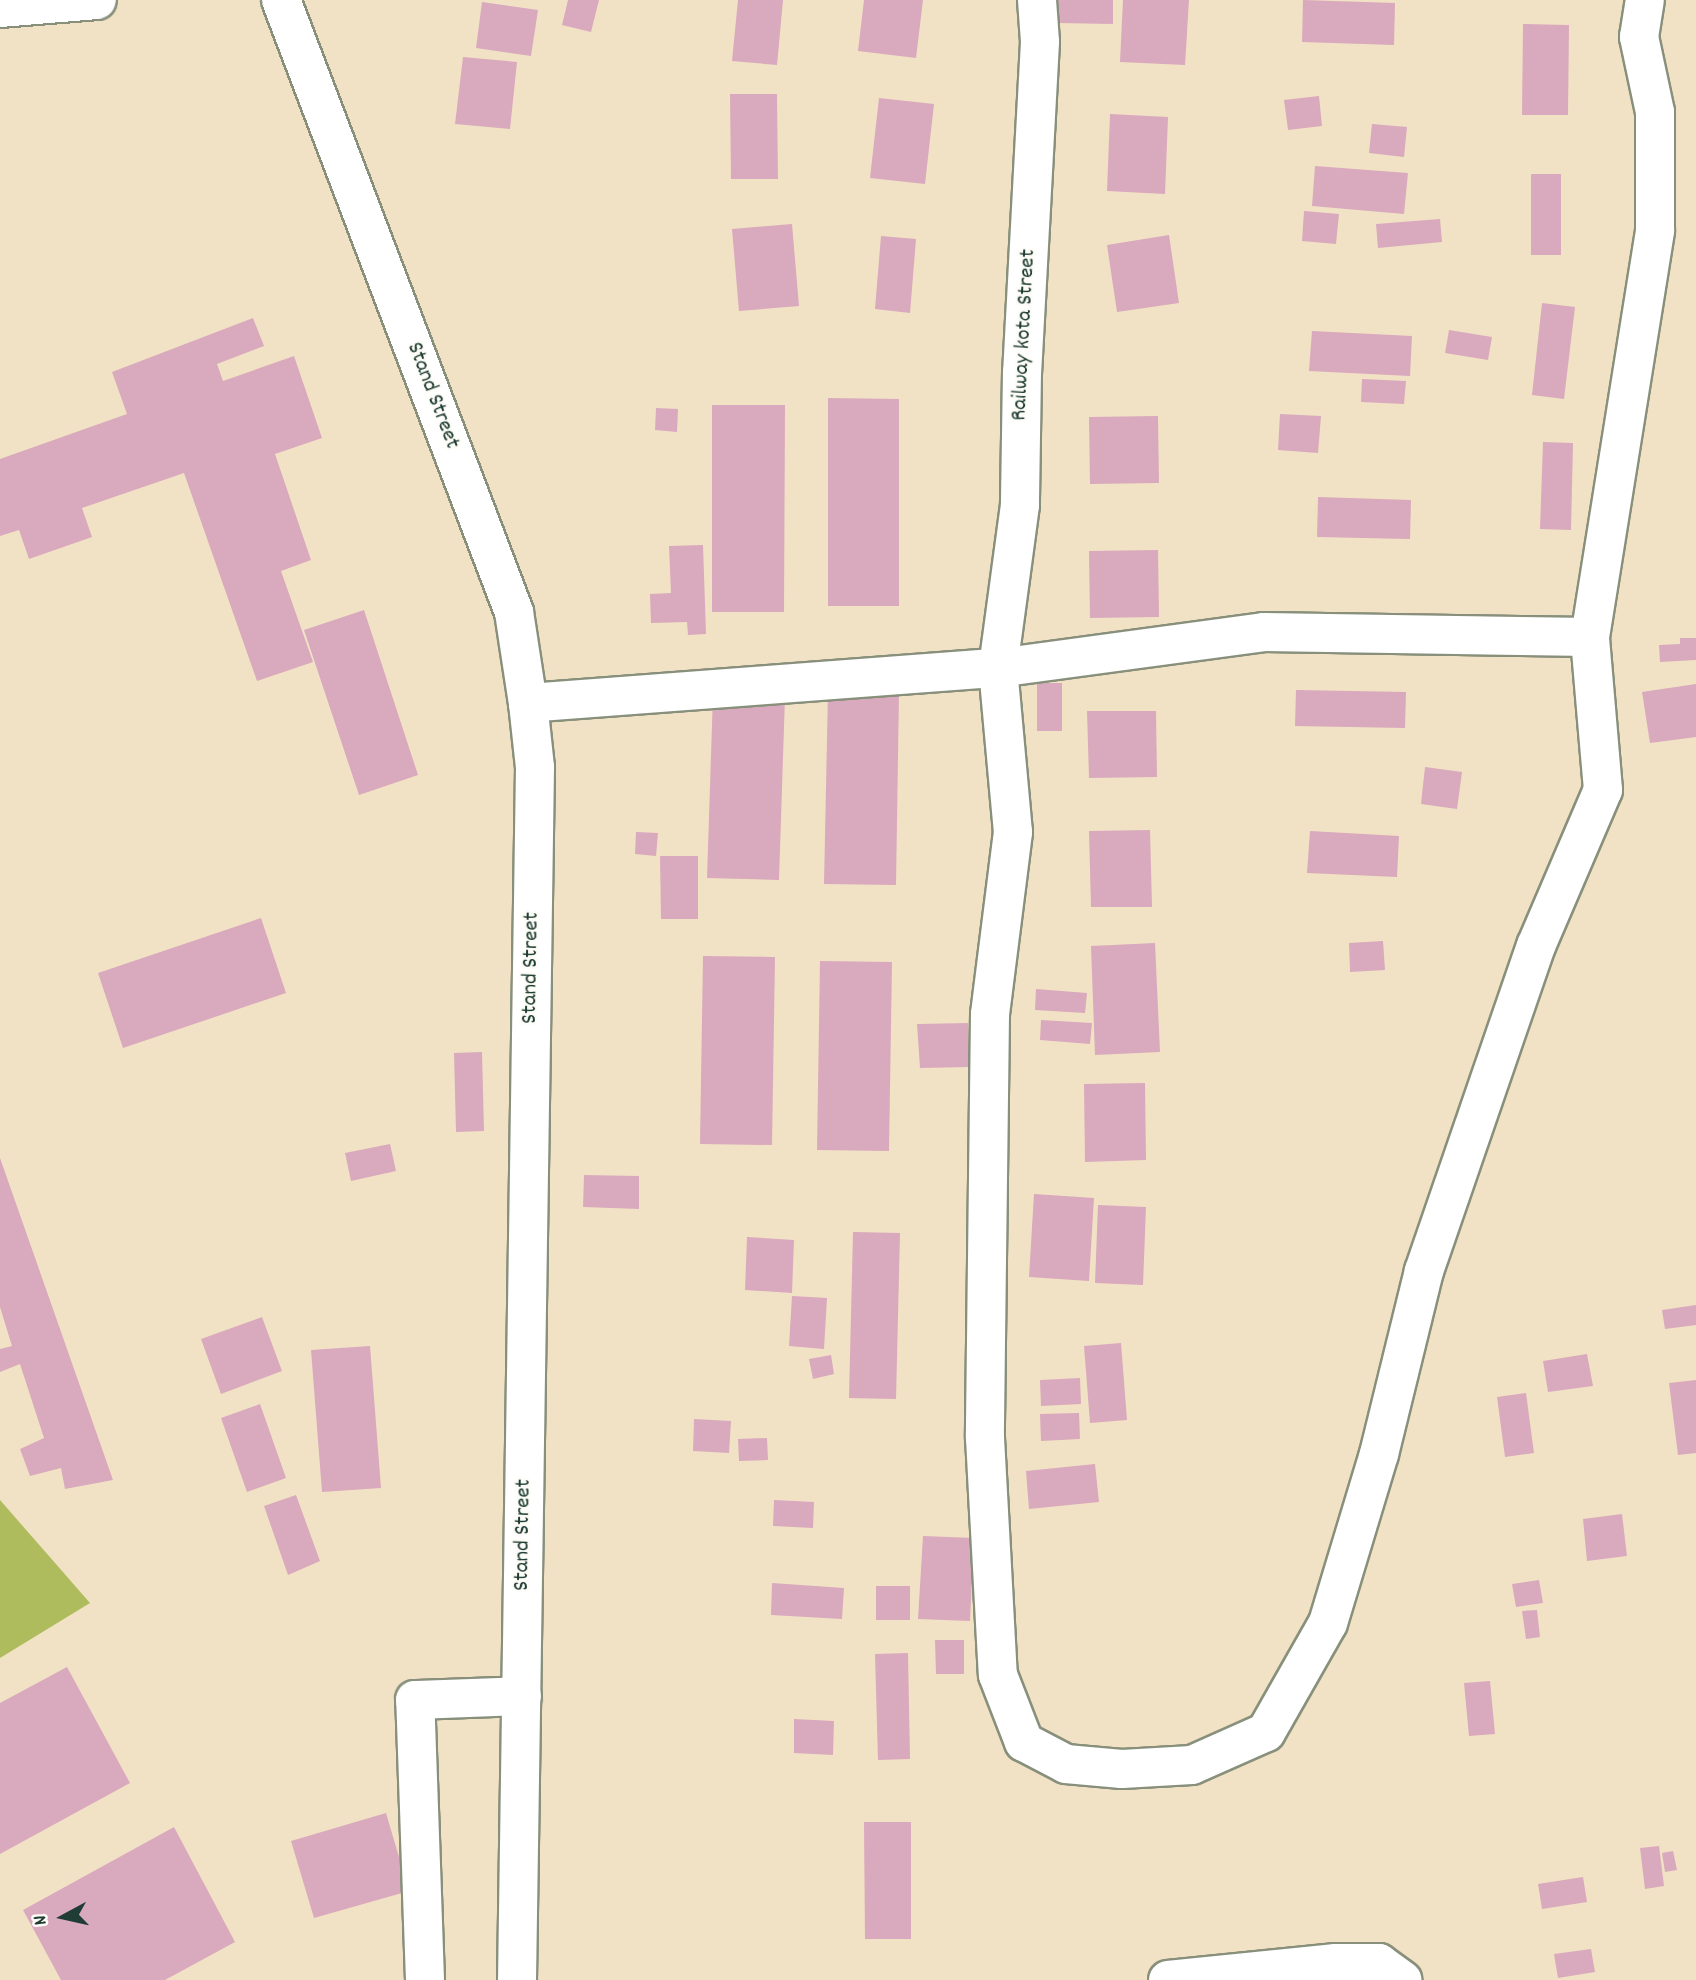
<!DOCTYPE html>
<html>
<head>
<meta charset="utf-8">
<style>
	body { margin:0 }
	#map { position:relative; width:1696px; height:1980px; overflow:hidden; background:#f2e2c5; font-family:Dekko,sans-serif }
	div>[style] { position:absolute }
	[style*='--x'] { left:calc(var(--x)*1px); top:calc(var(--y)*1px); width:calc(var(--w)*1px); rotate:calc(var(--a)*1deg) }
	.green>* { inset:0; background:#aebc5e }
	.building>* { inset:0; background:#d9a9bd }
	.roads { filter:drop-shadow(2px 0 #88907c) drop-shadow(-2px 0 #88907c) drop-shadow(0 2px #88907c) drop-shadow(0 -2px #88907c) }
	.minor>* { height:38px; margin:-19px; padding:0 19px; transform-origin:19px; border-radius:19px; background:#fff }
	span { translate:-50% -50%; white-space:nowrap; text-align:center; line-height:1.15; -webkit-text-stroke:5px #fdfcf7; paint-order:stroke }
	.street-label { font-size:23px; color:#1f3d34 }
	.north { position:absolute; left:28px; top:1882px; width:70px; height:70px; -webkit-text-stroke:5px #fdfcf7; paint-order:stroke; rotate:262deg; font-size:19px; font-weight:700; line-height:28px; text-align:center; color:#1f3d34 }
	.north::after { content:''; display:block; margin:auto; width:24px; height:32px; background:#1f3d34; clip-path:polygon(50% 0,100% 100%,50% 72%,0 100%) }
</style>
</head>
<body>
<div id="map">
	<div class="green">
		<i style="clip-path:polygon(0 1500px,90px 1603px,0 1658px)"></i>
	</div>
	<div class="building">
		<i style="clip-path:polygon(568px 0,599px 0,591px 32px,562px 25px)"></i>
		<i style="clip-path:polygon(738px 0,783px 0,777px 65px,732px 61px)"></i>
		<i style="clip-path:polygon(864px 0,923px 0,916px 58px,858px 51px)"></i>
		<i style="clip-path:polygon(1057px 0,1113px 0,1113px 24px,1057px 23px)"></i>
		<i style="clip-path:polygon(1123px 0,1189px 0,1185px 65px,1120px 62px)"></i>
		<i style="clip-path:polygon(1303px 0,1395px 3px,1394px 45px,1302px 42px)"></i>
		<i style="clip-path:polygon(482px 2px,538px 10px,531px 56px,476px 48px)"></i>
		<i style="clip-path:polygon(1523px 24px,1569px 25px,1568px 115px,1522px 115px)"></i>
		<i style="clip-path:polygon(463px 57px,517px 62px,510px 129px,455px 124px)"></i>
		<i style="clip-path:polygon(730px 94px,777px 94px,778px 179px,731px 179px)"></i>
		<i style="clip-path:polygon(1319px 96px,1322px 126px,1288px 130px,1284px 100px)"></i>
		<i style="clip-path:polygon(879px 98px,934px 104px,925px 184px,870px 178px)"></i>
		<i style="clip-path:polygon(1110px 114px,1168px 117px,1165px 194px,1107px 191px)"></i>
		<i style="clip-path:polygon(1372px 124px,1407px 127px,1404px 157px,1369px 153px)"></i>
		<i style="clip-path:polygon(1315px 166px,1408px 173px,1404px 214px,1312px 206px)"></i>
		<i style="clip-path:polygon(1531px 174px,1561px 174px,1561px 255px,1531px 255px)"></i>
		<i style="clip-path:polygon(1304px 211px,1339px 214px,1336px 244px,1302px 241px)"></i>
		<i style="clip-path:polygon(1440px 219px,1442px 242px,1378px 248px,1376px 224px)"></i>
		<i style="clip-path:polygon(792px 224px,799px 306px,739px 311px,732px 229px)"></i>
		<i style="clip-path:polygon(1169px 235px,1179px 303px,1117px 312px,1107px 245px)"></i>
		<i style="clip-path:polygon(881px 236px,916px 239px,910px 313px,875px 309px)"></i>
		<i style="clip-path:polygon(1542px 303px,1575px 307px,1564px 399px,1532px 395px)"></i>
		<i style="clip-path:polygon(253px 318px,264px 346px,217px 364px,223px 381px,294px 356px,322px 438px,275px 454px,311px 560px,281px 571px,313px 662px,257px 681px,184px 473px,82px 508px,92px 537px,29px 559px,19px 530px,0 536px,0 459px,127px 414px,112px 372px)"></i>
		<i style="clip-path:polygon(1449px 330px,1492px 337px,1488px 360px,1445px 353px)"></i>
		<i style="clip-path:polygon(1312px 331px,1412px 336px,1410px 376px,1309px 371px)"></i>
		<i style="clip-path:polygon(1362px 379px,1406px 381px,1404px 404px,1361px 402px)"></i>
		<i style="clip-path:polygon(828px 398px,899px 399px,899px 606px,828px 606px)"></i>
		<i style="clip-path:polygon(712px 405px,785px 405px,784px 612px,712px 612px)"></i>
		<i style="clip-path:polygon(656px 408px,678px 409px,677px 432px,655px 430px)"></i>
		<i style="clip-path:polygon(1280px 414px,1321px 416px,1318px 453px,1278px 450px)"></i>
		<i style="clip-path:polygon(1158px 416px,1159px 483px,1090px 484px,1089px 417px)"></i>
		<i style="clip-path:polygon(1543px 442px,1573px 443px,1571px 530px,1540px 529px)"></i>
		<i style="clip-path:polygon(1318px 497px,1411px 500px,1410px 539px,1317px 537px)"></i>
		<i style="clip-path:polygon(703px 545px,706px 634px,688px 635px,687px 622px,651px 623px,650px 594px,671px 593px,669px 546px)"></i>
		<i style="clip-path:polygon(1158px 550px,1159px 617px,1090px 618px,1089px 551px)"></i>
		<i style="clip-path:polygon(364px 610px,418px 775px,359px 795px,304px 630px)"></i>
		<i style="clip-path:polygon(1680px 638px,1696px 638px,1696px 660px,1660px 662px,1659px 645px,1680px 644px)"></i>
		<i style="clip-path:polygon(1037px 683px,1062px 683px,1062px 731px,1037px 731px)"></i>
		<i style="clip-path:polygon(1696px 684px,1696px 737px,1650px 743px,1642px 692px)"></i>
		<i style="clip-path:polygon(1296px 690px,1406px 692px,1405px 728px,1295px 726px)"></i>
		<i style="clip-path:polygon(828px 691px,899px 692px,896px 885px,824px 884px)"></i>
		<i style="clip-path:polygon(713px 694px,785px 696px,779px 880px,707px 878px)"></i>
		<i style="clip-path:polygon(1087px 711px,1156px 711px,1157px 777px,1089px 778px)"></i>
		<i style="clip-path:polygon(1425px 767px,1462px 772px,1457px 809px,1421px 804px)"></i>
		<i style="clip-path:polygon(1150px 830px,1152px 907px,1091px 907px,1089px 831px)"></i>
		<i style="clip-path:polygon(1310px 831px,1399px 836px,1397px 877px,1307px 873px)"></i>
		<i style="clip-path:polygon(636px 832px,658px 833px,656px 856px,635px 854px)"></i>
		<i style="clip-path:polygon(660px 856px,698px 856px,698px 919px,661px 919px)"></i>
		<i style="clip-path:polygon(261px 918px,286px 993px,123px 1048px,98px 973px)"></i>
		<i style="clip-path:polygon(1383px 941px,1385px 970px,1350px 972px,1349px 943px)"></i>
		<i style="clip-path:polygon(1155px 943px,1160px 1052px,1095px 1055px,1091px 946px)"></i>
		<i style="clip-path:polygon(703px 956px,775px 957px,772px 1145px,700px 1144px)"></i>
		<i style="clip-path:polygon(820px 961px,892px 962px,889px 1151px,817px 1150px)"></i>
		<i style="clip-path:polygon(1036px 989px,1087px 993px,1085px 1013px,1035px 1010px)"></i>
		<i style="clip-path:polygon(1041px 1020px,1092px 1023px,1090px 1044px,1040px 1040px)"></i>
		<i style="clip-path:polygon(968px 1023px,969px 1067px,920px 1068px,917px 1024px)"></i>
		<i style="clip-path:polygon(482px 1052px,484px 1131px,456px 1132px,454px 1053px)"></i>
		<i style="clip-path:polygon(1145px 1083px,1146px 1160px,1085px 1162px,1084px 1084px)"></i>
		<i style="clip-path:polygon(390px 1144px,396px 1171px,351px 1181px,345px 1153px)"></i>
		<i style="clip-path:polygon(0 1158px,113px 1480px,65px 1489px,61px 1468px,30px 1476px,20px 1449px,44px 1438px,20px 1364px,0 1372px,0 1349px,12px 1346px,0 1307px)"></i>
		<i style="clip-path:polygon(584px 1175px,639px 1176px,639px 1209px,583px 1207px)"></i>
		<i style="clip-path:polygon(1034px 1194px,1094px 1198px,1089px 1281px,1029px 1277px)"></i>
		<i style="clip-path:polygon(1098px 1205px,1146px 1207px,1143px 1285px,1095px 1283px)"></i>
		<i style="clip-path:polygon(853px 1232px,900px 1233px,896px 1399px,849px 1398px)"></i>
		<i style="clip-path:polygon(747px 1237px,794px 1240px,792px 1293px,745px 1290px)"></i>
		<i style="clip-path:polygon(792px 1296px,827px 1298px,824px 1349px,789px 1346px)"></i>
		<i style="clip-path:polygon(1696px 1305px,1696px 1325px,1665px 1329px,1662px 1310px)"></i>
		<i style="clip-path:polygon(262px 1317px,282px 1371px,221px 1394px,201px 1339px)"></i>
		<i style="clip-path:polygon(1121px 1343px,1127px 1420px,1090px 1423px,1084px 1346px)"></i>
		<i style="clip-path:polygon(370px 1346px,381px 1488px,322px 1492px,311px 1350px)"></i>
		<i style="clip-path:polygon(1587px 1354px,1593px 1386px,1548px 1392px,1543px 1361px)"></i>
		<i style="clip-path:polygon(831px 1355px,834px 1374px,813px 1379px,809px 1359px)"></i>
		<i style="clip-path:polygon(1080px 1378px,1081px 1404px,1041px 1406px,1040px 1380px)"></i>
		<i style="clip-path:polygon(1696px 1380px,1696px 1453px,1678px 1455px,1669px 1383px)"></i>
		<i style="clip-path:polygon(1526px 1393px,1534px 1453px,1505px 1457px,1497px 1397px)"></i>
		<i style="clip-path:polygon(260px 1404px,286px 1478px,247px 1492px,221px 1418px)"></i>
		<i style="clip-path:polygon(1079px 1413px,1080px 1439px,1041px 1441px,1040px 1414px)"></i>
		<i style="clip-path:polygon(694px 1419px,731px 1421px,729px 1453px,693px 1451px)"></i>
		<i style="clip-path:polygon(767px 1438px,768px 1460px,739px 1461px,738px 1439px)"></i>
		<i style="clip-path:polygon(1095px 1464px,1099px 1502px,1029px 1509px,1026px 1471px)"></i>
		<i style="clip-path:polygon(296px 1495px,320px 1561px,288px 1575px,264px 1506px)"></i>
		<i style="clip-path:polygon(774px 1500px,814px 1502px,813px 1528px,773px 1526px)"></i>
		<i style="clip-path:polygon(1622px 1514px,1627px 1556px,1587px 1561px,1583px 1519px)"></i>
		<i style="clip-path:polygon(923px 1536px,974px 1538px,970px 1621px,918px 1619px)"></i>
		<i style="clip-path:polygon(1539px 1580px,1543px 1603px,1516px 1607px,1512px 1584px)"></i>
		<i style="clip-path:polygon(772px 1583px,844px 1588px,842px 1619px,771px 1615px)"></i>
		<i style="clip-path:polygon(876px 1586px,910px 1586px,910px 1620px,876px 1620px)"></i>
		<i style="clip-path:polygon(1537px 1610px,1540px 1637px,1526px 1639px,1522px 1611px)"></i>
		<i style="clip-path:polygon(935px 1640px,964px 1640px,964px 1674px,936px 1674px)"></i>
		<i style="clip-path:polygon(908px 1653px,910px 1759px,878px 1760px,875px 1654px)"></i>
		<i style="clip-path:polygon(67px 1667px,130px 1783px,0 1854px,0 1703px)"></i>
		<i style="clip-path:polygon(1490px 1681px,1495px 1734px,1469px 1736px,1464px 1683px)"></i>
		<i style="clip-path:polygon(794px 1719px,834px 1721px,833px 1755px,794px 1753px)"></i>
		<i style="clip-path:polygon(386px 1813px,409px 1891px,314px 1918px,291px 1841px)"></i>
		<i style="clip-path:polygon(864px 1822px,911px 1822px,911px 1939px,865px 1939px)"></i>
		<i style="clip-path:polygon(174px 1827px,235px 1942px,165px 1980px,61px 1980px,23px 1910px)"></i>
		<i style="clip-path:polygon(1659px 1846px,1664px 1886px,1645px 1889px,1640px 1848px)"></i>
		<i style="clip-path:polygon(1673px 1851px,1677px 1870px,1665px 1872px,1662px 1853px)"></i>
		<i style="clip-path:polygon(1583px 1877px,1587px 1902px,1542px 1909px,1538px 1884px)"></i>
		<i style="clip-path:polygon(1591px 1949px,1595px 1972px,1558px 1978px,1554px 1954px)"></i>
	</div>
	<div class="roads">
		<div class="minor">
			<i style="--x:281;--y:0;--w:655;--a:69.16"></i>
			<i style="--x:514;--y:612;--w:92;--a:81.3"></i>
			<i style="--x:528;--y:703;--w:64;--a:83.8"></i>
			<i style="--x:535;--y:767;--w:1213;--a:90.85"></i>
			<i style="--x:1037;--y:0;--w:42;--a:85.9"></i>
			<i style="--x:1040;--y:42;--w:330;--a:93.1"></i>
			<i style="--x:1022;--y:372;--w:133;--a:90.9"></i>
			<i style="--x:1020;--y:505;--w:164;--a:97.7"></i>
			<i style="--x:998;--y:668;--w:165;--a:84.8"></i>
			<i style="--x:1013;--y:832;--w:183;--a:97.2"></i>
			<i style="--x:990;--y:1014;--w:424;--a:90.7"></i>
			<i style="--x:985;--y:1438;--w:237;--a:86.9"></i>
			<i style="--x:998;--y:1675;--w:72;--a:68.8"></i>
			<i style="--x:1024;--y:1742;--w:47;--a:27.6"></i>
			<i style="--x:1066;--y:1764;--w:56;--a:5.1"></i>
			<i style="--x:1122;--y:1769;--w:70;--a:-3.3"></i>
			<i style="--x:1192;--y:1765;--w:81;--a:-24"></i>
			<i style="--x:1266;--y:1732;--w:125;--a:-60.4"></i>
			<i style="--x:1328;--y:1623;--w:177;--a:-73.2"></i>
			<i style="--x:1379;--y:1454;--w:188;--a:-76.2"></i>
			<i style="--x:1424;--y:1271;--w:344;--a:-71"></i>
			<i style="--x:1536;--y:946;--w:170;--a:-66.8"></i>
			<i style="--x:1603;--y:790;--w:154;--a:-94.9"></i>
			<i style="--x:1590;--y:637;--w:412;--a:-80.9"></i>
			<i style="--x:1655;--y:230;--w:118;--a:-90"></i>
			<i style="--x:1655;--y:112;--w:77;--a:-102"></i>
			<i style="--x:1639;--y:37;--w:37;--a:-81"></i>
			<i style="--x:0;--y:8;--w:97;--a:-4.7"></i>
			<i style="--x:528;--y:703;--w:471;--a:-4.3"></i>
			<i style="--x:998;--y:668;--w:268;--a:-7.7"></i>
			<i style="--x:1264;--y:632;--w:326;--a:0.9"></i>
			<i style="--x:425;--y:1980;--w:280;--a:-92"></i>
			<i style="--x:415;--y:1700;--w:107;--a:-2.1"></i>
			<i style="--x:1168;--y:1980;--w:169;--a:-5.8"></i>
			<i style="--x:1336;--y:1963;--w:43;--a:0"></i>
			<i style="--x:1379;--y:1963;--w:29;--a:36"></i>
		</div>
	</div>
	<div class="street-label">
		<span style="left:1025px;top:335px;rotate:-87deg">Railway kota Street</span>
		<span style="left:432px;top:396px;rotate:69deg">Stand Street</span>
		<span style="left:532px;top:968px;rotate:-89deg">Stand Street</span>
		<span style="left:524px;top:1535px;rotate:-89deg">Stand Street</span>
	</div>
	<div class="north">N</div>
</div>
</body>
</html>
